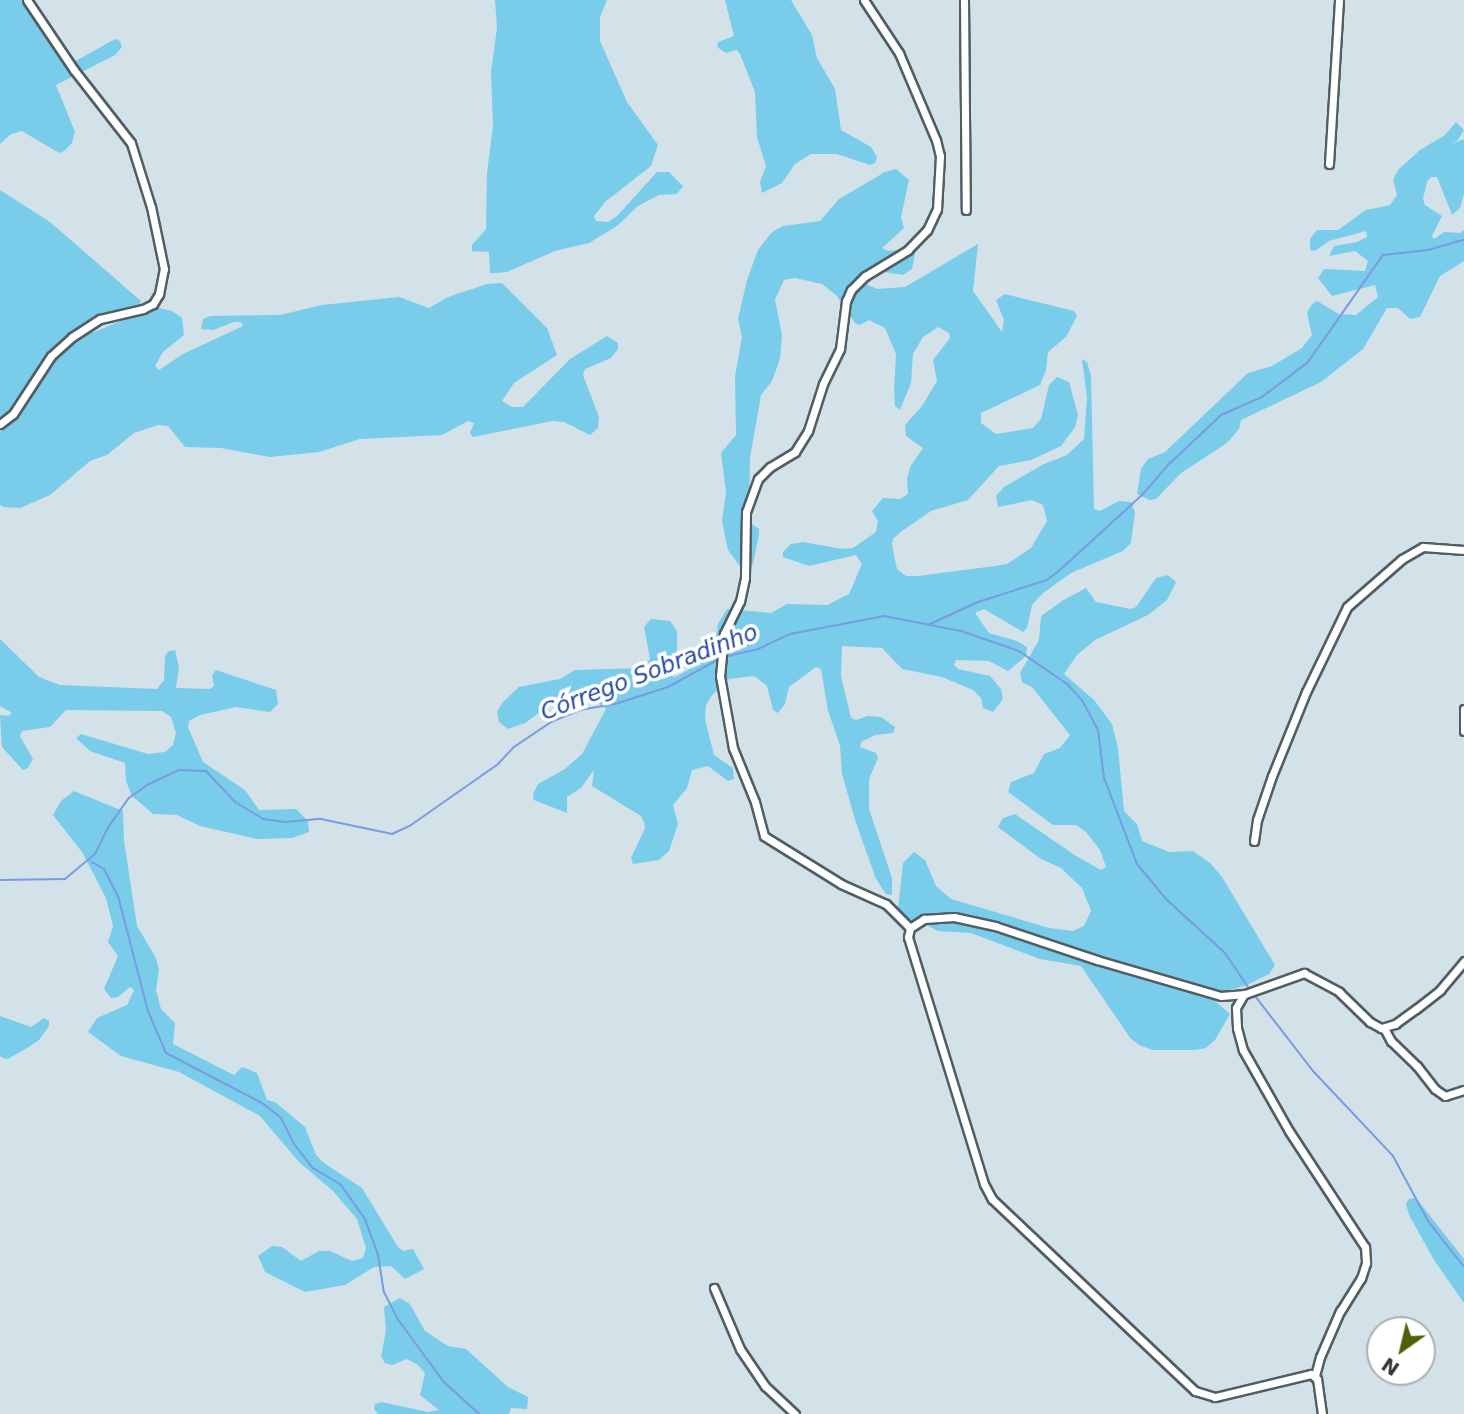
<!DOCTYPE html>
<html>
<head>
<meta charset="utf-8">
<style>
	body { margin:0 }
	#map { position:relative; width:1464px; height:1414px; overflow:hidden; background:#d3e2e8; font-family:"DejaVu Sans",sans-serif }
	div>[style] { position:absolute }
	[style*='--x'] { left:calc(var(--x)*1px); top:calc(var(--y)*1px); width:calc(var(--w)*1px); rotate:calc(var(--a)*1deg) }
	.green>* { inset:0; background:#79ccea }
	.stream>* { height:2px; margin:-1px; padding:0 1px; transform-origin:1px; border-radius:1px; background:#789be2 }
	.roads { filter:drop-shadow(2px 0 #515e63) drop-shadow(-2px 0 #515e63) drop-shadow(0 2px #515e63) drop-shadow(0 -2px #515e63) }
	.street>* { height:7px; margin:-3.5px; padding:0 3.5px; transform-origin:3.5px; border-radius:3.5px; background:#fff }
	span { translate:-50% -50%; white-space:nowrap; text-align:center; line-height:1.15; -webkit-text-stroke:7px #fff; paint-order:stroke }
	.water-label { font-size:23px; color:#294da1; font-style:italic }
	.north { position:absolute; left:1366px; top:1316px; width:70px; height:70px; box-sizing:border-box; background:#fff; border:2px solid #adafb0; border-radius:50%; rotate:214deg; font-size:19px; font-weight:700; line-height:28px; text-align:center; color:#32383a }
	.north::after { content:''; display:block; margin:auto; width:24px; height:32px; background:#4d610a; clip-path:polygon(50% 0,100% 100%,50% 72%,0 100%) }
</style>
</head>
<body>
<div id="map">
	<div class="green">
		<i style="clip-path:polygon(0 0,26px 0,72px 63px,115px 39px,120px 41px,122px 47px,115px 55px,56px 85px,75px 132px,72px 143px,64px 151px,59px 153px,22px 131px,11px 134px,0 144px)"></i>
		<i style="clip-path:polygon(495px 0,607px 0,600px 17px,600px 41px,627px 102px,658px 145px,651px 166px,605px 202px,594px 216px,596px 221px,608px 222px,617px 216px,657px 172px,669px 172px,683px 186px,677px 194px,659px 195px,638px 206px,617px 226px,589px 243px,555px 251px,507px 272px,495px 273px,490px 273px,489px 252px,472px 251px,472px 245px,486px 229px,487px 173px,493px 125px,491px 72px,497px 28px)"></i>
		<i style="clip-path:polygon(725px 0,791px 0,812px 35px,817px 58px,835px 89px,841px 130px,871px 147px,877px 157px,875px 163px,870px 165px,837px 154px,811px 154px,795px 164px,782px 183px,762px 193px,760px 182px,766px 166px,757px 137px,755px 92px,740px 54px,737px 50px,726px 53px,717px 47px,718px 42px,734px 36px)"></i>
		<i style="clip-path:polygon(1456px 122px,1464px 130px,1458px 140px,1451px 144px,1464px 139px,1464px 194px,1460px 208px,1452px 215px,1437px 177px,1431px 177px,1427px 182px,1423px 199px,1425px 205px,1442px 216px,1432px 236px,1434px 239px,1444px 232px,1460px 233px,1464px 230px,1464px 261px,1440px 276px,1420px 317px,1410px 319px,1398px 308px,1387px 308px,1363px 349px,1321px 382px,1241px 420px,1239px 429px,1227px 443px,1181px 473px,1156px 499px,1150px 500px,1137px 494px,1141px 469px,1148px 459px,1165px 452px,1248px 373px,1272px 366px,1302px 348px,1312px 335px,1307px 313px,1312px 304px,1317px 301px,1339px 314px,1356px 315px,1378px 297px,1375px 285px,1332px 296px,1318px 278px,1324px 269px,1365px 271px,1368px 261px,1355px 251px,1329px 256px,1334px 246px,1357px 242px,1367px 237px,1366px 231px,1329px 241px,1315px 251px,1310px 250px,1310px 239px,1317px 230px,1338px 230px,1366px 210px,1390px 205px,1397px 195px,1393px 180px,1398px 170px,1420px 150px,1445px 135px)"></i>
		<i style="clip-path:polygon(896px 169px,909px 180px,901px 217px,904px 228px,882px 248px,888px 251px,912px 248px,915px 253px,912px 269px,903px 275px,866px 269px,860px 275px,866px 284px,877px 289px,905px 287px,978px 244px,973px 291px,1002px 332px,1004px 320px,996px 300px,1005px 294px,1074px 311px,1077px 316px,1066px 337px,1048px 352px,1046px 370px,1040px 385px,981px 413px,981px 423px,996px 434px,1033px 428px,1041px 419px,1049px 385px,1057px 377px,1069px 382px,1078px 415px,1075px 427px,1061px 446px,1031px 460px,999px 466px,968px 500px,931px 511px,902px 531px,893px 539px,892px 545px,897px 569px,906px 576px,918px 576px,995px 566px,1007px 564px,1031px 548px,1047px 521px,1043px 505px,1032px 500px,998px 507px,996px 496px,1004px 487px,1044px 464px,1067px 455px,1084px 439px,1087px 398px,1082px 359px,1087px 362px,1091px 376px,1094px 509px,1100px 511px,1119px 501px,1131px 502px,1135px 512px,1131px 543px,1123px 551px,1071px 573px,1043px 593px,1032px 605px,1027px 628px,1023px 632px,984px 609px,975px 613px,989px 633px,1017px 641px,1027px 647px,1026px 656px,1008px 671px,989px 661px,956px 660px,954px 665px,958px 669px,990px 676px,1001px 689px,1003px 699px,993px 712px,983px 708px,981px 698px,973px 690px,942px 677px,902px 669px,882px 648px,842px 646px,841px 676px,851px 718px,856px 720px,868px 716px,881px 717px,895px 727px,893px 733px,875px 735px,861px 742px,860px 747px,876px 753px,878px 758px,869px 779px,869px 809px,892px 878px,892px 895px,886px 894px,876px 879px,856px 823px,842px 774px,840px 745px,828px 711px,821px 669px,816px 667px,789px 687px,785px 704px,778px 713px,773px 710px,767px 686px,754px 676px,729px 679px,712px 695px,706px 705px,705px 719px,714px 755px,733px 768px,734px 779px,728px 781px,708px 766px,692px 770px,687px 788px,673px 805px,678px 824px,669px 851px,659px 860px,633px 864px,631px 858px,645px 828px,644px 822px,641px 816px,592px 786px,594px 770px,581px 788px,567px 797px,567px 813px,534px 800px,533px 794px,538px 784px,565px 769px,582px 754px,606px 709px,598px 703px,577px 699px,566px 701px,550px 705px,525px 723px,508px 729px,499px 722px,497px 712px,502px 703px,519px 687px,560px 679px,575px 670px,643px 668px,650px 659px,644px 627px,651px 619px,670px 621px,677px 631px,677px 654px,669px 669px,669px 675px,675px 677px,718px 653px,715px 646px,718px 624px,727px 609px,771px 613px,787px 604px,827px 605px,849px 594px,862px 564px,856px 555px,809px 566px,783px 557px,783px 552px,791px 544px,803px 542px,842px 549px,853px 548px,876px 532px,878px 521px,872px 511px,883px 498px,900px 499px,908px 494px,907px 479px,910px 467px,923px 448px,906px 436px,905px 425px,922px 406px,937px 381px,933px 360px,950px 338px,949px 333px,938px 327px,923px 337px,913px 354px,911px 383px,900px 410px,895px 406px,894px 389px,896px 354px,885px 328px,869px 320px,860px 325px,855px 323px,836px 295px,822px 284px,795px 278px,784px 280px,775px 300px,782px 335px,780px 359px,772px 381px,761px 395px,750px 458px,749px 522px,759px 529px,759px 535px,753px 564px,745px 573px,728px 550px,722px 521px,726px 492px,721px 453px,736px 435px,735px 376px,742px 337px,738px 319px,747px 280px,758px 250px,772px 232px,783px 226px,820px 221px,839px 199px,885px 172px)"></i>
		<i style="clip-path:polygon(0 190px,50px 222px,141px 301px,139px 307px,95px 315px,78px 329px,82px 333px,94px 332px,155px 307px,172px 311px,182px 318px,184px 335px,163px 352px,155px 366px,159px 370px,183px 354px,243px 326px,241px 322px,234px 322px,213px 330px,201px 329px,203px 319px,210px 316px,280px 315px,322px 305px,399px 297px,429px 308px,448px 297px,487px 284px,502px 283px,547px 328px,557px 355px,514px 383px,502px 401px,512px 407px,523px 407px,570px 359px,607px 336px,618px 343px,618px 349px,611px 358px,585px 369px,583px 375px,599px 417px,598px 428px,590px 435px,564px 422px,552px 421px,473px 437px,470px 433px,474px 423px,468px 421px,442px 435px,360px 439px,319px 452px,270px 457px,221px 448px,185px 447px,168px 426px,158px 425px,134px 433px,107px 455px,90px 461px,50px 495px,20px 508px,4px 507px,0 505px,0 432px,20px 411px,0 416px)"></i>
		<i style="clip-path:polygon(1168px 575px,1176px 582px,1167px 600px,1148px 615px,1095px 640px,1077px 655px,1064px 674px,1094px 700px,1112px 724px,1118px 748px,1124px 811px,1137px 824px,1142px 841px,1169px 852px,1193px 851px,1210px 863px,1222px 877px,1275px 965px,1269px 974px,1247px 985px,1209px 996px,1230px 1014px,1215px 1040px,1206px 1048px,1195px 1050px,1153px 1050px,1141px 1046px,1131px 1039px,1081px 966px,1040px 959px,971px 933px,938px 931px,918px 921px,903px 918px,898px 909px,903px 863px,914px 852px,925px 860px,936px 886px,951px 899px,1049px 928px,1073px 931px,1084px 926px,1091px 911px,1082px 888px,1061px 868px,1041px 859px,998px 827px,1003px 818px,1015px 814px,1076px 856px,1101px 870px,1106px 867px,1100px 850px,1086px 832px,1076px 825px,1053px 825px,1008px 792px,1011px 782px,1034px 773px,1044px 754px,1060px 748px,1070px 735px,1032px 687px,1022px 682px,1020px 673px,1039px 640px,1041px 616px,1062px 601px,1086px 588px,1096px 602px,1131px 609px,1136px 607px,1156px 578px)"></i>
		<i style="clip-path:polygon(0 639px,39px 677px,60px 685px,157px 689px,164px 680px,165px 656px,169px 651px,175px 650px,179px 667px,176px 688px,210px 689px,214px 686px,212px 675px,216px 670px,276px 690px,278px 704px,270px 712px,236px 707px,200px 715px,189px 721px,188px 727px,203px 762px,245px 790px,259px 810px,296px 809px,308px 821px,309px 832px,292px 838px,257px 839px,200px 826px,177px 815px,153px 814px,132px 796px,126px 781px,125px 763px,90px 751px,76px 738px,81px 734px,148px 754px,165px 752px,173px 745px,176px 733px,171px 717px,162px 711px,66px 710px,50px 727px,22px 731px,20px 736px,33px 759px,28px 768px,23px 770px,2px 747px,0 715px,8px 716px,12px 713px,0 706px)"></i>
		<i style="clip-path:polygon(74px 791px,123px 811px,124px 841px,137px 926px,156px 958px,159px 970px,156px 990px,161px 1009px,175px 1023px,173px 1044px,234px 1075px,242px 1067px,257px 1073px,267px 1100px,275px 1102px,305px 1127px,316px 1155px,324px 1163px,362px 1188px,398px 1247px,403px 1251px,413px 1249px,424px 1269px,405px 1279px,391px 1266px,374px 1267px,345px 1285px,305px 1292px,265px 1272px,258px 1256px,272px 1246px,282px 1247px,301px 1261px,319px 1251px,330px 1251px,352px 1261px,363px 1258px,366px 1248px,357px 1219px,333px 1191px,299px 1162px,260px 1116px,179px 1072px,121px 1056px,88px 1032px,97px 1018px,127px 1005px,134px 990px,130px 987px,118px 997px,111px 998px,104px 989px,118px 956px,108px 942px,113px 926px,106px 898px,82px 852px,53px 815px,61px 801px)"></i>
		<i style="clip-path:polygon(0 1016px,31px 1027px,44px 1018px,49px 1021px,49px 1026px,39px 1040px,24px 1050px,8px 1059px,3px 1058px,0 1056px)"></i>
		<i style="clip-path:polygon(1416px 1198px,1464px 1259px,1464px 1303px,1434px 1260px,1409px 1215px,1406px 1204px,1409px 1199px)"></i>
		<i style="clip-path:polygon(400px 1298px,410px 1304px,425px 1331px,448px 1346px,466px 1349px,508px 1387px,528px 1397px,527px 1409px,511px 1408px,509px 1414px,378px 1414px,374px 1409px,375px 1404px,381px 1402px,428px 1412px,439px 1410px,420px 1395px,425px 1373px,418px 1365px,407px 1359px,392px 1365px,385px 1363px,381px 1357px,386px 1330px,384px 1307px)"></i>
	</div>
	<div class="stream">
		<i style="--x:928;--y:625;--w:55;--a:-24.7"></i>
		<i style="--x:978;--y:602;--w:72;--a:-17.7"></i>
		<i style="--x:1047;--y:580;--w:18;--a:-38"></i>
		<i style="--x:1061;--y:569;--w:110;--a:-42.4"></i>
		<i style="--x:1142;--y:495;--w:40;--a:-49"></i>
		<i style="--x:1168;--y:465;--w:73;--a:-43.3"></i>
		<i style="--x:1221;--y:415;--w:45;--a:-23.7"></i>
		<i style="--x:1262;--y:397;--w:58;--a:-37.3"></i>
		<i style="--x:1308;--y:362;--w:131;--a:-55"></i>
		<i style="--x:1383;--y:255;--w:45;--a:-6.3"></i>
		<i style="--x:1428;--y:250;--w:37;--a:-16"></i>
		<i style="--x:724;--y:657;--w:35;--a:-13"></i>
		<i style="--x:758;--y:649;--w:35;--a:-25"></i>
		<i style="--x:790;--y:634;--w:96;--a:-10.8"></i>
		<i style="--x:884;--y:616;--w:78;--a:11"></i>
		<i style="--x:961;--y:631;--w:61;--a:19"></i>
		<i style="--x:1019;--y:651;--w:58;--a:34.5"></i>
		<i style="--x:1067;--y:684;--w:22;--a:47"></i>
		<i style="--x:1082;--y:700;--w:34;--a:62"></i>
		<i style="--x:1098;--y:730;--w:48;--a:82.9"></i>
		<i style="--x:1104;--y:778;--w:92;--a:69"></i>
		<i style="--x:1137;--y:864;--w:45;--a:50.4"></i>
		<i style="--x:1166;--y:899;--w:80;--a:42.5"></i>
		<i style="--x:1225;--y:953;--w:45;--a:56"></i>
		<i style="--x:92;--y:862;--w:14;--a:30"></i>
		<i style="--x:104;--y:869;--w:30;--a:63"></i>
		<i style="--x:118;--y:896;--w:119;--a:75.4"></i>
		<i style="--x:148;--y:1011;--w:46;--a:66.8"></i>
		<i style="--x:166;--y:1053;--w:108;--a:27.5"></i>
		<i style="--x:262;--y:1103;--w:24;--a:38"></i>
		<i style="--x:281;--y:1118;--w:29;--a:63"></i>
		<i style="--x:294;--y:1144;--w:31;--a:52"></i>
		<i style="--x:313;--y:1168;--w:33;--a:31"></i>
		<i style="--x:341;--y:1185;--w:42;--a:54.8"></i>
		<i style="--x:365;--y:1219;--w:38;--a:70"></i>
		<i style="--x:378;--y:1255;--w:37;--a:81"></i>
		<i style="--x:384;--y:1292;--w:29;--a:63"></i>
		<i style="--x:397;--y:1318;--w:78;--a:53.9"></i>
		<i style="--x:443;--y:1381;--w:49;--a:42.5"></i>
		<i style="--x:0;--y:880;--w:65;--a:-0.9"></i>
		<i style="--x:65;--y:879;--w:39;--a:-40"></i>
		<i style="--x:95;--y:854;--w:28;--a:-64"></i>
		<i style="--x:107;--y:829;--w:38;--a:-55"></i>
		<i style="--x:129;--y:798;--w:22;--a:-36"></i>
		<i style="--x:147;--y:785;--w:35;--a:-25"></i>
		<i style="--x:179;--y:770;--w:27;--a:2"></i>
		<i style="--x:206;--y:771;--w:42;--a:46.9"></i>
		<i style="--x:235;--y:802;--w:33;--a:31"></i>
		<i style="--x:263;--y:819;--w:22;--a:8"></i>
		<i style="--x:285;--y:822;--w:36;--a:-5"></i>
		<i style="--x:321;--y:819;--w:73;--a:11.9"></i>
		<i style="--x:392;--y:834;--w:21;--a:-25"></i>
		<i style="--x:411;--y:825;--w:106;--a:-35"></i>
		<i style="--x:498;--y:764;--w:23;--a:-47"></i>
		<i style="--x:514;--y:747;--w:45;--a:-34"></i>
		<i style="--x:551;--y:722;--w:31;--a:-22"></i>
		<i style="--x:580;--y:710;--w:39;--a:-10"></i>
		<i style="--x:618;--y:703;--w:52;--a:-17.7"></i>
		<i style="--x:668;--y:687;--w:58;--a:-28.8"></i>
		<i style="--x:1255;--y:996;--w:95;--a:52.3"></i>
		<i style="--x:1313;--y:1071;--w:117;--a:46.7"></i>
		<i style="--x:1393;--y:1156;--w:74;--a:61.7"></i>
		<i style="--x:1428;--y:1221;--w:58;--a:52"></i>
	</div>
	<div class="roads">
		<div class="street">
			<i style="--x:864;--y:0;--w:64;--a:56.6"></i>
			<i style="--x:899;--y:53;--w:95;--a:67"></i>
			<i style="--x:936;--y:140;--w:16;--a:76"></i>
			<i style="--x:940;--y:156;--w:53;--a:93.2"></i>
			<i style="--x:937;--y:209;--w:23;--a:115"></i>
			<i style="--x:927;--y:230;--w:28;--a:134"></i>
			<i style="--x:908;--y:250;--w:50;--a:148.8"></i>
			<i style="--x:865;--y:276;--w:20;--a:135"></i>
			<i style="--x:851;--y:290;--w:12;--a:114"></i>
			<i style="--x:846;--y:301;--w:48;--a:97.1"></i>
			<i style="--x:840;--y:349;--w:39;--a:116"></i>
			<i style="--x:823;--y:384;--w:49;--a:107.7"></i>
			<i style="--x:808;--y:431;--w:25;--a:122"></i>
			<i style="--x:795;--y:452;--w:29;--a:149"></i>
			<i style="--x:770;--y:467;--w:17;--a:135"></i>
			<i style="--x:758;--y:479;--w:35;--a:110"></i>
			<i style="--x:746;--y:512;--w:66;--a:90.9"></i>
			<i style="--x:745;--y:578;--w:24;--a:102"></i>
			<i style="--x:740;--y:601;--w:37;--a:116"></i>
			<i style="--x:724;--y:634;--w:42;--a:95.4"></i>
			<i style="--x:720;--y:676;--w:73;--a:79.8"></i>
			<i style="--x:733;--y:748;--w:58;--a:67.8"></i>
			<i style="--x:755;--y:802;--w:35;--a:75"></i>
			<i style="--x:764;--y:836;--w:91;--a:31.9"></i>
			<i style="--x:841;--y:884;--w:49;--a:24"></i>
			<i style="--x:886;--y:904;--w:34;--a:45"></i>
			<i style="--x:964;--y:0;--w:210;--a:89.5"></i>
			<i style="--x:1329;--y:164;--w:164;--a:-86.5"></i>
			<i style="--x:0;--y:424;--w:16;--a:-38"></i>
			<i style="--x:13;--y:414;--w:69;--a:-56.8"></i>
			<i style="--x:51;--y:356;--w:28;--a:-42"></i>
			<i style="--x:72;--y:337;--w:33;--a:-33"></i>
			<i style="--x:100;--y:319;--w:44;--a:-13.1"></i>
			<i style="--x:143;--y:309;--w:11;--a:-27"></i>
			<i style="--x:153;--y:304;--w:12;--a:-59"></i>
			<i style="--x:159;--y:294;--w:25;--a:-79"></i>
			<i style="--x:164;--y:269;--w:63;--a:-101.8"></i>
			<i style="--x:151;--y:207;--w:67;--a:-107.4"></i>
			<i style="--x:131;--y:143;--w:93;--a:-128"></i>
			<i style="--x:74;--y:70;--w:84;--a:-123.9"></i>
			<i style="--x:1464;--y:709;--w:22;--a:90"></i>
			<i style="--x:1254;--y:841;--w:21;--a:-82"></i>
			<i style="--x:1257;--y:820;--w:46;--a:-71.2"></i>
			<i style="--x:1272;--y:776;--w:91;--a:-68"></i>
			<i style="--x:1306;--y:692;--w:94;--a:-64.2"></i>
			<i style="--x:1347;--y:607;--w:73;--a:-41.1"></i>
			<i style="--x:1402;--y:559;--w:24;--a:-30"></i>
			<i style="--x:1423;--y:547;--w:41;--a:4.2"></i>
			<i style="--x:1244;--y:994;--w:16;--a:120"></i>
			<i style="--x:1236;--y:1008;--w:20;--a:87"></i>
			<i style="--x:1237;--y:1028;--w:23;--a:75"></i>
			<i style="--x:1243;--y:1050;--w:93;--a:60.4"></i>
			<i style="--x:1289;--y:1131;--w:139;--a:56.8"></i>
			<i style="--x:1365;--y:1247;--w:16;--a:86"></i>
			<i style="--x:1366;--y:1263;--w:16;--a:108"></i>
			<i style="--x:1361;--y:1278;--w:39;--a:122"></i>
			<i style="--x:1340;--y:1311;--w:50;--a:113.5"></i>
			<i style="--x:1320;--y:1357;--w:20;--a:105"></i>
			<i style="--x:1384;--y:1028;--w:15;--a:62"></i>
			<i style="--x:1391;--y:1041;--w:36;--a:44"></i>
			<i style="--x:1417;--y:1066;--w:29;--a:52"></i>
			<i style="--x:1435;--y:1089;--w:12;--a:35"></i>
			<i style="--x:1445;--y:1096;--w:20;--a:-18"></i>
			<i style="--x:714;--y:1288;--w:66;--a:66.9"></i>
			<i style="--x:740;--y:1349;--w:45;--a:56"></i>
			<i style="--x:765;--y:1386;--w:41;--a:43"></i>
			<i style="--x:1322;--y:1414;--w:35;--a:-98"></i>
			<i style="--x:1317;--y:1379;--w:8;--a:-140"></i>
			<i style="--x:1311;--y:1374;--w:99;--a:166.5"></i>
			<i style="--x:1215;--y:1397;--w:21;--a:-163"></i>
			<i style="--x:1195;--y:1391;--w:279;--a:-136.6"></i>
			<i style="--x:992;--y:1199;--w:17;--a:-118"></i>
			<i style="--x:984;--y:1184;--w:258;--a:-107.1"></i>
			<i style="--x:908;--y:937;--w:9;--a:-77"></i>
			<i style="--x:910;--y:928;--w:17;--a:-33"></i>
			<i style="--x:924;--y:919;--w:30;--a:-4"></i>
			<i style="--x:954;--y:917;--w:42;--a:12.4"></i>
			<i style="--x:995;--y:926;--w:108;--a:18.4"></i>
			<i style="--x:1097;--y:960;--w:129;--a:16.2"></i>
			<i style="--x:1221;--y:996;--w:24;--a:-5"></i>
			<i style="--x:1245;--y:994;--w:63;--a:-19.6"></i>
			<i style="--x:1304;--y:973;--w:40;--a:28"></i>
			<i style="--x:1339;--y:992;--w:43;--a:44.1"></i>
			<i style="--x:1370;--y:1022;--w:13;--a:29"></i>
			<i style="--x:1381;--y:1028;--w:15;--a:-16"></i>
			<i style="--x:1395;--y:1024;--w:26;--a:-36"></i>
			<i style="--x:1416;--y:1009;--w:31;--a:-38"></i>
			<i style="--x:1440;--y:990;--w:38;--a:-50"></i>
		</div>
	</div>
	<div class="water-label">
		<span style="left:649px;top:672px;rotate:-21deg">Córrego Sobradinho</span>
	</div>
	<div class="north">N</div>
</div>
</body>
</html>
